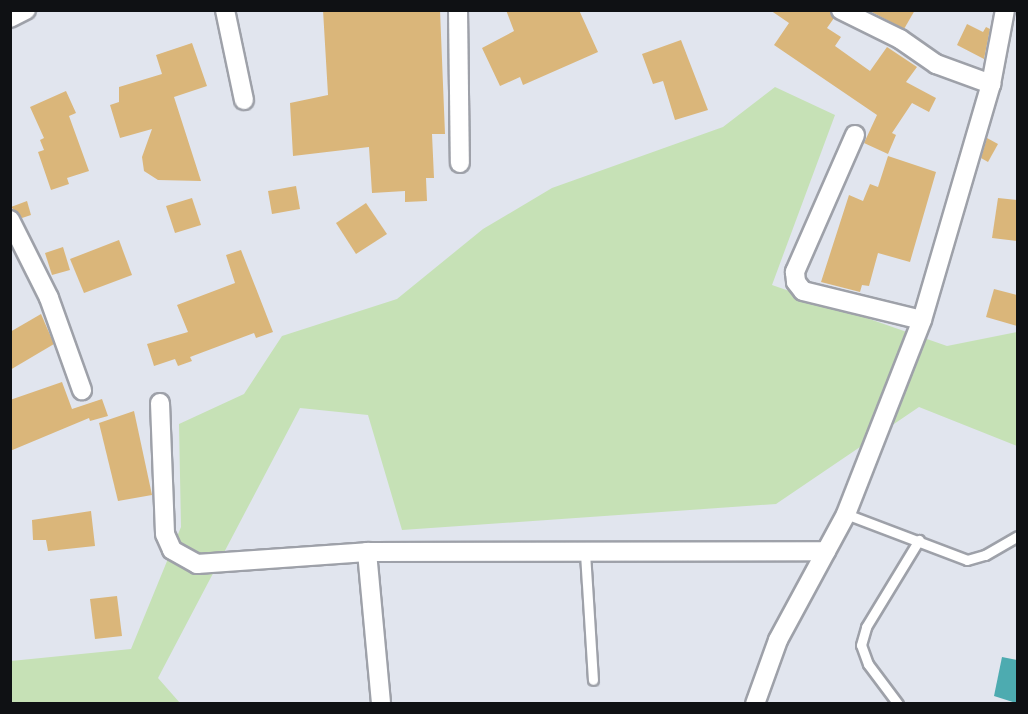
<!DOCTYPE html>
<html>
<head>
<meta charset="utf-8">
<style>
	body { margin:0 }
	#map { position:relative; width:1028px; height:714px; overflow:hidden; background:#e1e5ee; font-family:"Open Sans",sans-serif }
	div>[style] { position:absolute }
	[style*='--x'] { left:calc(var(--x)*1px); top:calc(var(--y)*1px); width:calc(var(--w)*1px); rotate:calc(var(--a)*1deg) }
	.green>* { inset:0; background:#c6e1b6 }
	.water>* { inset:0; background:#4dabb0 }
	.building>* { inset:0; background:#dab67a }
	.roads { filter:drop-shadow(2px 0 #9ea1a9) drop-shadow(-2px 0 #9ea1a9) drop-shadow(0 2px #9ea1a9) drop-shadow(0 -2px #9ea1a9) }
	.lane>* { height:9px; margin:-4.5px; padding:0 4.5px; transform-origin:4.5px; border-radius:4.5px; background:#fff }
	.street>* { height:18px; margin:-9px; padding:0 9px; transform-origin:9px; border-radius:9px; background:#fff }
	span { translate:-50% -50%; white-space:nowrap; text-align:center; line-height:1.15; -webkit-text-stroke:4.5px #eef2fb; paint-order:stroke }
	.frame { position:absolute; inset:0; border:12px solid #0f1114; pointer-events:none }
</style>
</head>
<body>
<div id="map">
	<div class="green">
		<i style="clip-path:polygon(775px 87px,835px 115px,772px 285px,947px 346px,1017px 332px,1017px 446px,919px 407px,776px 504px,402px 530px,368px 415px,300px 408px,158px 678px,180px 703px,11px 704px,11px 661px,131px 649px,181px 527px,179px 424px,244px 394px,282px 336px,397px 299px,483px 229px,552px 188px,723px 127px)"></i>
	</div>
	<div class="water">
		<i style="clip-path:polygon(1002px 657px,1017px 660px,1016px 703px,994px 696px)"></i>
	</div>
	<div class="building">
		<i style="clip-path:polygon(323px 10px,440px 10px,445px 134px,432px 134px,434px 178px,426px 178px,427px 201px,405px 202px,405px 191px,372px 193px,369px 147px,293px 156px,290px 103px,328px 95px)"></i>
		<i style="clip-path:polygon(506px 10px,579px 10px,598px 52px,523px 85px,520px 77px,500px 86px,482px 48px,514px 31px)"></i>
		<i style="clip-path:polygon(770px 10px,830px 10px,834px 18px,827px 28px,841px 37px,835px 46px,870px 71px,887px 47px,917px 67px,906px 82px,936px 98px,929px 112px,912px 103px,892px 133px,896px 135px,888px 154px,864px 143px,877px 115px,774px 45px,789px 23px)"></i>
		<i style="clip-path:polygon(868px 10px,915px 10px,904px 29px)"></i>
		<i style="clip-path:polygon(967px 24px,983px 32px,986px 27px,990px 29px,984px 59px,957px 45px)"></i>
		<i style="clip-path:polygon(681px 40px,708px 110px,675px 120px,663px 81px,653px 84px,642px 54px)"></i>
		<i style="clip-path:polygon(192px 43px,207px 86px,174px 97px,201px 181px,158px 180px,144px 171px,142px 157px,152px 129px,120px 138px,110px 105px,119px 102px,119px 87px,162px 74px,156px 55px)"></i>
		<i style="clip-path:polygon(66px 91px,76px 113px,69px 116px,89px 171px,67px 178px,69px 184px,51px 190px,38px 152px,44px 150px,40px 140px,44px 138px,30px 107px)"></i>
		<i style="clip-path:polygon(987px 138px,998px 144px,988px 162px,981px 158px)"></i>
		<i style="clip-path:polygon(888px 156px,936px 172px,910px 262px,878px 253px,869px 286px,862px 285px,860px 292px,821px 282px,849px 195px,863px 201px,870px 184px,878px 187px)"></i>
		<i style="clip-path:polygon(296px 186px,300px 209px,272px 214px,268px 191px)"></i>
		<i style="clip-path:polygon(192px 198px,201px 225px,175px 233px,166px 206px)"></i>
		<i style="clip-path:polygon(998px 198px,1017px 200px,1017px 241px,992px 238px)"></i>
		<i style="clip-path:polygon(27px 201px,31px 215px,22px 218px,11px 207px)"></i>
		<i style="clip-path:polygon(366px 203px,387px 234px,356px 254px,336px 223px)"></i>
		<i style="clip-path:polygon(119px 240px,132px 275px,84px 293px,70px 259px)"></i>
		<i style="clip-path:polygon(63px 247px,70px 270px,52px 275px,45px 253px)"></i>
		<i style="clip-path:polygon(241px 250px,273px 332px,256px 338px,254px 333px,190px 357px,192px 361px,178px 366px,175px 359px,154px 366px,147px 344px,188px 332px,177px 305px,235px 283px,226px 255px)"></i>
		<i style="clip-path:polygon(994px 289px,1017px 295px,1017px 326px,986px 317px)"></i>
		<i style="clip-path:polygon(41px 314px,54px 344px,10px 370px,10px 332px)"></i>
		<i style="clip-path:polygon(62px 382px,72px 409px,102px 399px,108px 416px,90px 421px,89px 418px,10px 451px,10px 400px)"></i>
		<i style="clip-path:polygon(134px 411px,152px 495px,118px 501px,99px 423px)"></i>
		<i style="clip-path:polygon(91px 511px,95px 546px,48px 551px,46px 540px,33px 540px,32px 520px)"></i>
		<i style="clip-path:polygon(117px 596px,122px 636px,95px 639px,90px 599px)"></i>
	</div>
	<div class="roads">
		<div class="lane">
			<i style="--x:846;--y:514;--w:129;--a:20.8"></i>
			<i style="--x:967;--y:560;--w:19;--a:-16"></i>
			<i style="--x:985;--y:555;--w:38;--a:-30"></i>
			<i style="--x:585;--y:553;--w:127;--a:86.4"></i>
			<i style="--x:898;--y:704;--w:50;--a:-126.9"></i>
			<i style="--x:868;--y:664;--w:20;--a:-110"></i>
			<i style="--x:861;--y:645;--w:19;--a:-74"></i>
			<i style="--x:866;--y:627;--w:102;--a:-58.7"></i>
		</div>
		<div class="street">
			<i style="--x:225;--y:10;--w:92;--a:78.1"></i>
			<i style="--x:458;--y:10;--w:153;--a:89.3"></i>
			<i style="--x:841;--y:10;--w:66;--a:26.2"></i>
			<i style="--x:900;--y:39;--w:44;--a:34.8"></i>
			<i style="--x:936;--y:64;--w:59;--a:20"></i>
			<i style="--x:10;--y:18;--w:18;--a:-27"></i>
			<i style="--x:855;--y:135;--w:150;--a:113.7"></i>
			<i style="--x:795;--y:272;--w:10;--a:84"></i>
			<i style="--x:796;--y:282;--w:11;--a:52"></i>
			<i style="--x:803;--y:291;--w:122;--a:13.7"></i>
			<i style="--x:10;--y:220;--w:87;--a:63.4"></i>
			<i style="--x:49;--y:298;--w:98;--a:70.3"></i>
			<i style="--x:160;--y:403;--w:131;--a:87.8"></i>
			<i style="--x:165;--y:534;--w:17;--a:66"></i>
			<i style="--x:172;--y:550;--w:29;--a:29"></i>
			<i style="--x:197;--y:564;--w:170;--a:-4"></i>
			<i style="--x:367;--y:552;--w:459;--a:-0.1"></i>
			<i style="--x:367;--y:552;--w:153;--a:84.7"></i>
			<i style="--x:755;--y:704;--w:68;--a:-70.2"></i>
			<i style="--x:778;--y:640;--w:143;--a:-61.6"></i>
			<i style="--x:846;--y:514;--w:208;--a:-68.6"></i>
			<i style="--x:922;--y:320;--w:246;--a:-73.7"></i>
			<i style="--x:991;--y:84;--w:75;--a:-79.3"></i>
		</div>
	</div>
	<div class="frame"></div>
</div>
</body>
</html>
